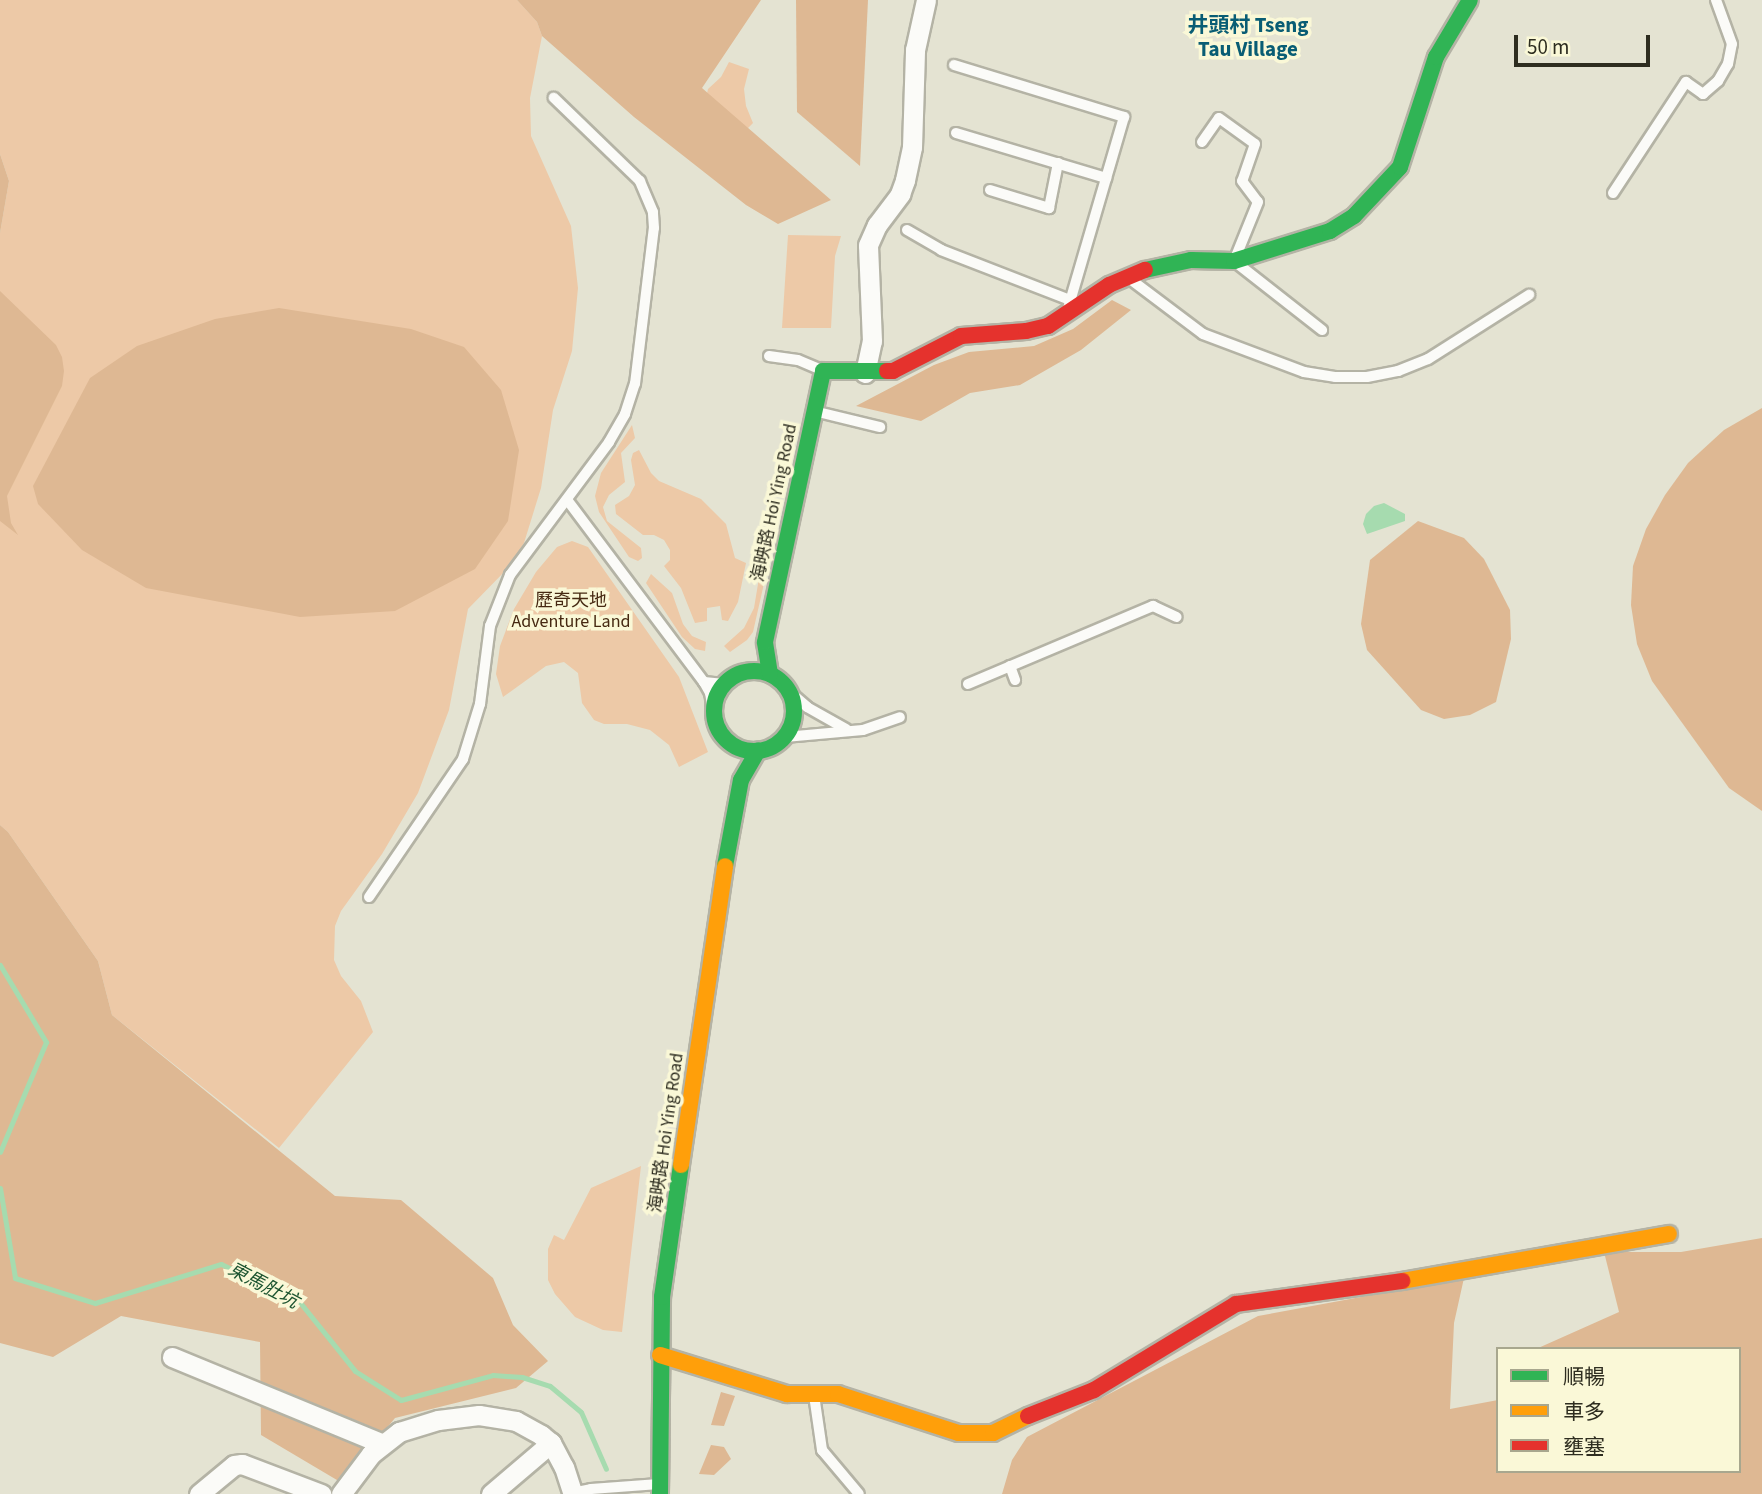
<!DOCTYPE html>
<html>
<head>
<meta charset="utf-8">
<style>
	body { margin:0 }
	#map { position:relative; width:1762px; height:1494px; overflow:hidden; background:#e4e3d2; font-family:"Source Sans 3","Noto Sans TC",sans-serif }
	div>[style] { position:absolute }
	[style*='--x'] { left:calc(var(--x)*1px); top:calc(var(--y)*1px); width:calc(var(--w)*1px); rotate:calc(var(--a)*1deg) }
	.green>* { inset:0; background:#edc9a7 }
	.forest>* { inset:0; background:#deb893 }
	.water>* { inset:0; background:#a6dbaf }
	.stream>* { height:5px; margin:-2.5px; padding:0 2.5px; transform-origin:2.5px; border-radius:2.5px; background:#a6dbaf }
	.roads { filter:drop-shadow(2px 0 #b4b3a5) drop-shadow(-2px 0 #b4b3a5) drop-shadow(0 2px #b4b3a5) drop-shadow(0 -2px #b4b3a5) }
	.lane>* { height:10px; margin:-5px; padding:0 5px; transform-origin:5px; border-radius:5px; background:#fbfbf8 }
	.street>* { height:19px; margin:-9.5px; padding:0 9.5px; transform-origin:9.5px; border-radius:9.5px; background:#fbfbf8 }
	.fast>* { height:16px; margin:-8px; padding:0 8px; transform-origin:8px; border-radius:8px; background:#30b455 }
	.fast>.ring { margin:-8px; padding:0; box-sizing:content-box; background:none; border:16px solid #30b455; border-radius:50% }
	.slow>* { height:16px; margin:-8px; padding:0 8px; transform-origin:8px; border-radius:8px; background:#ff9f0a }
	.jam>* { height:16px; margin:-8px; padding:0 8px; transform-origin:8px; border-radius:8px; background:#e5322d }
	span { translate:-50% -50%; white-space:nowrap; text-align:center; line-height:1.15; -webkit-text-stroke:7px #faf8d7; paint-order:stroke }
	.street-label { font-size:18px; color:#2e2d20 }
	.park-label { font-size:18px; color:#462912 }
	.water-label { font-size:19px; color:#1d5430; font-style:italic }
	.quarter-label { font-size:21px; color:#095d74; font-weight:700 }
	.legend { position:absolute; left:1496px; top:1347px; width:245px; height:126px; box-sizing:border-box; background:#faf8d7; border:2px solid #a8a78e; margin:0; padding:9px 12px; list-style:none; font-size:21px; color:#2e2d20 }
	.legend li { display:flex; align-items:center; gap:14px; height:35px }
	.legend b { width:35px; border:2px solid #a8a78e }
	.scale { position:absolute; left:1514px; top:35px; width:136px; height:32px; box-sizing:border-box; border:4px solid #2e2d20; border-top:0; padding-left:9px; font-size:21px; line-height:24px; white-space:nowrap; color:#2e2d20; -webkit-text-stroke:5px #faf8d7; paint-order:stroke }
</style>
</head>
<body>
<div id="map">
	<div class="green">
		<i style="clip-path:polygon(0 0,517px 0,537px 22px,542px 36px,530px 98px,531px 136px,571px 226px,578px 288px,572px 351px,553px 410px,541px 488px,524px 543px,509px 567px,468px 609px,449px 710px,418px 793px,382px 854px,341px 911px,335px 926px,334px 960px,341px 976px,361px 1001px,373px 1032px,279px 1148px,112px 1015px,98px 961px,8px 832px,0 825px,0 233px,9px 181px,0 154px)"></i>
		<i style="clip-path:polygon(729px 62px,749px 69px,744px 89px,746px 106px,753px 123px,743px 133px,706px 98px,708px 89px,721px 77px)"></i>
		<i style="clip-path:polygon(788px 235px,841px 236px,835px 256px,831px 328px,782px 328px)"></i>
		<i style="clip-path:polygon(632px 425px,635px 438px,621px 453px,625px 482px,609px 495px,603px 507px,607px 521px,641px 548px,642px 558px,638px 561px,629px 557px,599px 512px,595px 496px,601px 473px)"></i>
		<i style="clip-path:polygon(639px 450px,651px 473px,659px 481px,701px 499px,726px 524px,735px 558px,746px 563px,738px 602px,728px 621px,722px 620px,720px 606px,707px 608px,707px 621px,695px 623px,681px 588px,664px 566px,670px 560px,670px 550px,664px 540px,654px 535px,643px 535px,616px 514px,615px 505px,629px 496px,635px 485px,631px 460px,633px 453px)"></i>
		<i style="clip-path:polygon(572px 541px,588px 547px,679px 677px,708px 752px,679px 767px,669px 745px,650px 730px,627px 724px,604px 724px,594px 720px,582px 703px,578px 673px,564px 662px,546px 666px,503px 697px,496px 674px,500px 646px,514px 609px,536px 572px,557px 547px)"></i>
		<i style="clip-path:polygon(651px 574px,672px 593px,683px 624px,692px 636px,706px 642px,705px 651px,695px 649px,682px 637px,646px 583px)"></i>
		<i style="clip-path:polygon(759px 578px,765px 579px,753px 632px,747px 640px,730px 652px,724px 646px,744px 628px,754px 608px)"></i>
		<i style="clip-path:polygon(641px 1166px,622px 1332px,603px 1330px,575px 1317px,555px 1294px,548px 1280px,548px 1249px,554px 1235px,564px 1240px,591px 1188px)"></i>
	</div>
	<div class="forest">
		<i style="clip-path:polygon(517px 0,761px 0,702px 88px,831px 200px,778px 224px,746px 205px,634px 117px,542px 36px,537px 22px)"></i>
		<i style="clip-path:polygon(796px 0,868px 0,860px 166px,797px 112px)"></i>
		<i style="clip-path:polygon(0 154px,9px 181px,0 233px)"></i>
		<i style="clip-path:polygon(0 291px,56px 345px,62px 357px,64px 371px,62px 386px,7px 496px,11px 523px,18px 535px,0 521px)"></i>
		<i style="clip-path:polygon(1112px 300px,1131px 310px,1081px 350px,1020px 385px,970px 393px,921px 421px,856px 406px,934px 365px,969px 352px,1034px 346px,1073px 329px)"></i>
		<i style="clip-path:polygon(279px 308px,411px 329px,464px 347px,501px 390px,519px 450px,508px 521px,475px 569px,395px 611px,300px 617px,146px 588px,82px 550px,38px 504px,33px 486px,90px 378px,137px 346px,215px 319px)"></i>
		<i style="clip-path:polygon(1762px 408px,1762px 811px,1729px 788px,1652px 681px,1637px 644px,1631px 605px,1633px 566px,1646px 529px,1665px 495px,1688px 463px,1724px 430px)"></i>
		<i style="clip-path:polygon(1418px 521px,1464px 538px,1484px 559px,1510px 610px,1511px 639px,1496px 702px,1470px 715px,1444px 719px,1421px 710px,1367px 650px,1361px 624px,1370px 560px)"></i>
		<i style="clip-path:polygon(0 825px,8px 832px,98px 961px,112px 1015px,335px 1196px,401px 1200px,493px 1278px,513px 1325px,548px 1361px,516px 1388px,395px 1418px,342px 1483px,261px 1435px,260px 1342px,121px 1316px,53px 1357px,0 1343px)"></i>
		<i style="clip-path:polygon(1762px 1238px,1762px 1494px,1002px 1494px,1012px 1460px,1027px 1437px,1258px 1316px,1464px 1278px,1454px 1323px,1450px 1409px,1498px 1400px,1498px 1471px,1739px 1471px,1739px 1349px,1536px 1349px,1619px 1312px,1604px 1252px,1681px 1252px)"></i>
		<i style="clip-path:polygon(721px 1392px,735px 1396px,724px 1426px,711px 1425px)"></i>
		<i style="clip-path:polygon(711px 1445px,724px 1447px,731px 1459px,714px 1475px,699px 1474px)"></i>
	</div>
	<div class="water">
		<i style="clip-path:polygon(1384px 503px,1405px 514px,1405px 521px,1367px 534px,1363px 524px,1366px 514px,1374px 506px)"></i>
	</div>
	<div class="stream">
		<i style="--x:0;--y:965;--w:90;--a:59.1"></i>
		<i style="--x:46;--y:1042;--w:119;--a:112.7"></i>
		<i style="--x:0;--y:1188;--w:91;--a:80.5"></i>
		<i style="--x:15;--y:1278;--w:84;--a:17.4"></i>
		<i style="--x:95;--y:1303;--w:132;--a:-17.2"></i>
		<i style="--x:221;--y:1264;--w:85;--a:25.1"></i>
		<i style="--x:298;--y:1300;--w:91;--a:51.2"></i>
		<i style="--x:355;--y:1371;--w:54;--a:32.2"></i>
		<i style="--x:401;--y:1400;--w:95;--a:-15.2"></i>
		<i style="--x:493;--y:1375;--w:29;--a:4"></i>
		<i style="--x:522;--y:1377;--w:29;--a:18"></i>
		<i style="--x:550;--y:1386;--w:40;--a:40"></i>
		<i style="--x:581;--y:1412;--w:62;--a:66.3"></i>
	</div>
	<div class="roads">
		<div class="lane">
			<i style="--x:954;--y:65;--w:178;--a:17"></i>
			<i style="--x:1124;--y:117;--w:196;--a:106.3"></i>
			<i style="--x:956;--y:133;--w:157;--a:16.7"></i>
			<i style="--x:1202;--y:142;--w:29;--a:-55"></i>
			<i style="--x:1219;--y:118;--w:44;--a:35.8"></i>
			<i style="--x:1255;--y:144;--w:39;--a:109"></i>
			<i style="--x:1242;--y:181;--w:26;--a:53"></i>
			<i style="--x:1258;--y:202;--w:64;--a:112.1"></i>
			<i style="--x:1234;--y:261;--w:112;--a:38.1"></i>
			<i style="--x:990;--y:190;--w:62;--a:17"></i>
			<i style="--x:1049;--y:208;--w:46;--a:-78.7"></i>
			<i style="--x:1613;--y:193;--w:133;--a:-56.7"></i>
			<i style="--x:1686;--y:82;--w:21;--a:35"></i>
			<i style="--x:1703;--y:94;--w:20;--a:-41"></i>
			<i style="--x:1718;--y:81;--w:20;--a:-60"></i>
			<i style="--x:1728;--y:64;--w:20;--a:-79"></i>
			<i style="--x:1732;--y:44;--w:47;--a:-110"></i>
			<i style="--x:907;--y:230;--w:39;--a:30"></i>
			<i style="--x:941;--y:250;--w:138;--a:21.2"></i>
			<i style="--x:1130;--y:279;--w:91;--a:37"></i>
			<i style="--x:1203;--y:334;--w:108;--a:20.6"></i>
			<i style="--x:1304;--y:372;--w:31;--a:9"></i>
			<i style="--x:1335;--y:377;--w:32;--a:0"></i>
			<i style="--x:1367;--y:377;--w:32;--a:-11"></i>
			<i style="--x:1398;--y:371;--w:32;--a:-22"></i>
			<i style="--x:1428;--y:359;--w:120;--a:-32.4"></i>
			<i style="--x:769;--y:356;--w:29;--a:8"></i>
			<i style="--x:798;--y:360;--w:26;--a:23"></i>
			<i style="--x:818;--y:412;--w:64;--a:13.6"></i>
			<i style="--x:568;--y:501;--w:226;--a:53.1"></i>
			<i style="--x:704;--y:682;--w:13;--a:61"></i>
			<i style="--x:710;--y:693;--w:22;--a:80"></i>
			<i style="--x:1010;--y:666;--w:15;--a:70"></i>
			<i style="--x:704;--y:682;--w:20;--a:6"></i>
			<i style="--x:968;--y:684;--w:201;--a:-22.9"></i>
			<i style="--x:1153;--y:606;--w:26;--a:25"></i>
			<i style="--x:790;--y:692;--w:23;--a:41"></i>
			<i style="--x:807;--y:707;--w:45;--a:29.4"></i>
			<i style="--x:785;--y:737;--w:78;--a:-5.1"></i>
			<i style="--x:863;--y:730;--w:39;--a:-19"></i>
			<i style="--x:369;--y:897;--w:167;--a:-55.7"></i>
			<i style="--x:463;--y:759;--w:58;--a:-72.8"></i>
			<i style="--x:480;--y:704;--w:79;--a:-82.7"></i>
			<i style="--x:490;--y:626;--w:55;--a:-68.6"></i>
			<i style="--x:510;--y:575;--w:166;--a:-53.3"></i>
			<i style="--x:609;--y:442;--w:32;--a:-60"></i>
			<i style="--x:625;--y:414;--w:32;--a:-72"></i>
			<i style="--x:635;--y:384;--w:157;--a:-83.1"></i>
			<i style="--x:654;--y:228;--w:16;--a:-94"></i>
			<i style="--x:653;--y:212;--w:34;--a:-113"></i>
			<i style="--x:640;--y:181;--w:120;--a:-136"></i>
			<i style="--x:814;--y:1395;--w:56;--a:81.7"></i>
			<i style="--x:822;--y:1450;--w:57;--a:49.9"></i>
			<i style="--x:572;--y:1493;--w:19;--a:-12"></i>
			<i style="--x:591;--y:1489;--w:68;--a:-4.2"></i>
		</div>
		<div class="street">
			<i style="--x:865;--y:373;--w:33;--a:-78"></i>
			<i style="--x:872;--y:341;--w:96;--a:-92.4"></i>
			<i style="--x:868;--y:245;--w:22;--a:-66"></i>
			<i style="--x:877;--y:225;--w:39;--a:-53"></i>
			<i style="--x:900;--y:194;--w:15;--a:-70"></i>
			<i style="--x:905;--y:180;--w:34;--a:-78"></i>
			<i style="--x:912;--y:147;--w:97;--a:-88.2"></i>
			<i style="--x:915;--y:50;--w:51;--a:-77.6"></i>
			<i style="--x:172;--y:1357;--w:226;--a:22.4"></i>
			<i style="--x:199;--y:1494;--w:45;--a:-39.6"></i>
			<i style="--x:234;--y:1465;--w:8;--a:-7"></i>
			<i style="--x:242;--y:1464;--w:85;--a:20.8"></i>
			<i style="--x:341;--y:1494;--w:50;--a:-53.1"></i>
			<i style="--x:371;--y:1454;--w:36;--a:-38"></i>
			<i style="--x:399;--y:1432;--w:41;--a:-17.1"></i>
			<i style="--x:438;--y:1420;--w:41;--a:-7"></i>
			<i style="--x:479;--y:1415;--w:37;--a:9"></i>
			<i style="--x:516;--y:1421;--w:29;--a:29"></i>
			<i style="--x:541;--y:1435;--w:13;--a:39"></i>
			<i style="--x:551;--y:1443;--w:27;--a:62"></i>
			<i style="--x:564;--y:1467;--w:28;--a:72"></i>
			<i style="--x:491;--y:1494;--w:79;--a:-40.4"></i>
		</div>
		<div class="fast">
			<i style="--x:1145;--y:270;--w:47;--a:-12.3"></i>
			<i style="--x:1191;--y:260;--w:43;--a:1.3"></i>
			<i style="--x:1234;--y:261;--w:101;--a:-17.4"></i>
			<i style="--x:1330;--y:231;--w:28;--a:-32"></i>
			<i style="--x:1354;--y:216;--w:67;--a:-46.8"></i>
			<i style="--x:1400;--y:167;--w:116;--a:-71.9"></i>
			<i style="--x:1436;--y:57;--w:66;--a:-59.2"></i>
			<i class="ring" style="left:714px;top:671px;width:64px;height:64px"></i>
			<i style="--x:770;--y:674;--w:32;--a:-99"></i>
			<i style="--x:765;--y:642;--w:277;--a:-77.9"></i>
			<i style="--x:823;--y:371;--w:64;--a:0"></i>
			<i style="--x:725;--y:866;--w:87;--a:-79.5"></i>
			<i style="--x:741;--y:780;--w:34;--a:-60"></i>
			<i style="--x:660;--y:1494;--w:197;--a:-89.4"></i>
			<i style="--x:662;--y:1297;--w:133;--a:-81.8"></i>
		</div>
		<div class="slow">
			<i style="--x:681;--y:1165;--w:302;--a:-81.6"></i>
			<i style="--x:1402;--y:1281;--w:271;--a:-10"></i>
			<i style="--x:660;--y:1355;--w:133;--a:17.1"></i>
			<i style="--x:787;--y:1394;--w:51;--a:0"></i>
			<i style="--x:838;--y:1394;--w:127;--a:17.9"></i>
			<i style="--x:959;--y:1433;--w:34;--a:0"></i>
			<i style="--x:993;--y:1433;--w:39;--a:-26"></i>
		</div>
		<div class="jam">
			<i style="--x:887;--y:371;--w:6;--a:0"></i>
			<i style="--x:893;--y:371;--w:76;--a:-27.2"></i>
			<i style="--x:961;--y:336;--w:65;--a:-4.4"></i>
			<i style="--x:1026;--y:331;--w:23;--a:-13"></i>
			<i style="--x:1048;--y:326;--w:73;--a:-33.9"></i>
			<i style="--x:1109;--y:285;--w:39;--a:-23"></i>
			<i style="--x:1028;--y:1416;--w:71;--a:-21.5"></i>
			<i style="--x:1094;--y:1390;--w:166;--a:-31.2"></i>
			<i style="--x:1236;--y:1304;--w:168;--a:-7.9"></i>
		</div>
	</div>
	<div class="street-label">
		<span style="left:775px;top:503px;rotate:-78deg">海映路 Hoi Ying Road</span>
		<span style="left:667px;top:1133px;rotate:-82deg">海映路 Hoi Ying Road</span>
	</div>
	<div class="park-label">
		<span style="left:571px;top:612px">歷奇天地<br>Adventure Land</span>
	</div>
	<div class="water-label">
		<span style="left:263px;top:1286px;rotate:28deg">東馬肚坑</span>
	</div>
	<div class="quarter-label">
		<span style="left:1248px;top:37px">井頭村 Tseng<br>Tau Village</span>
	</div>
	<ul class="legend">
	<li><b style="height:9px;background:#30b455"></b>順暢</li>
	<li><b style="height:9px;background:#ff9f0a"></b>車多</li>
	<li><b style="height:9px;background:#e5322d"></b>壅塞</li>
	</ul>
	<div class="scale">50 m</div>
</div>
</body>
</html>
